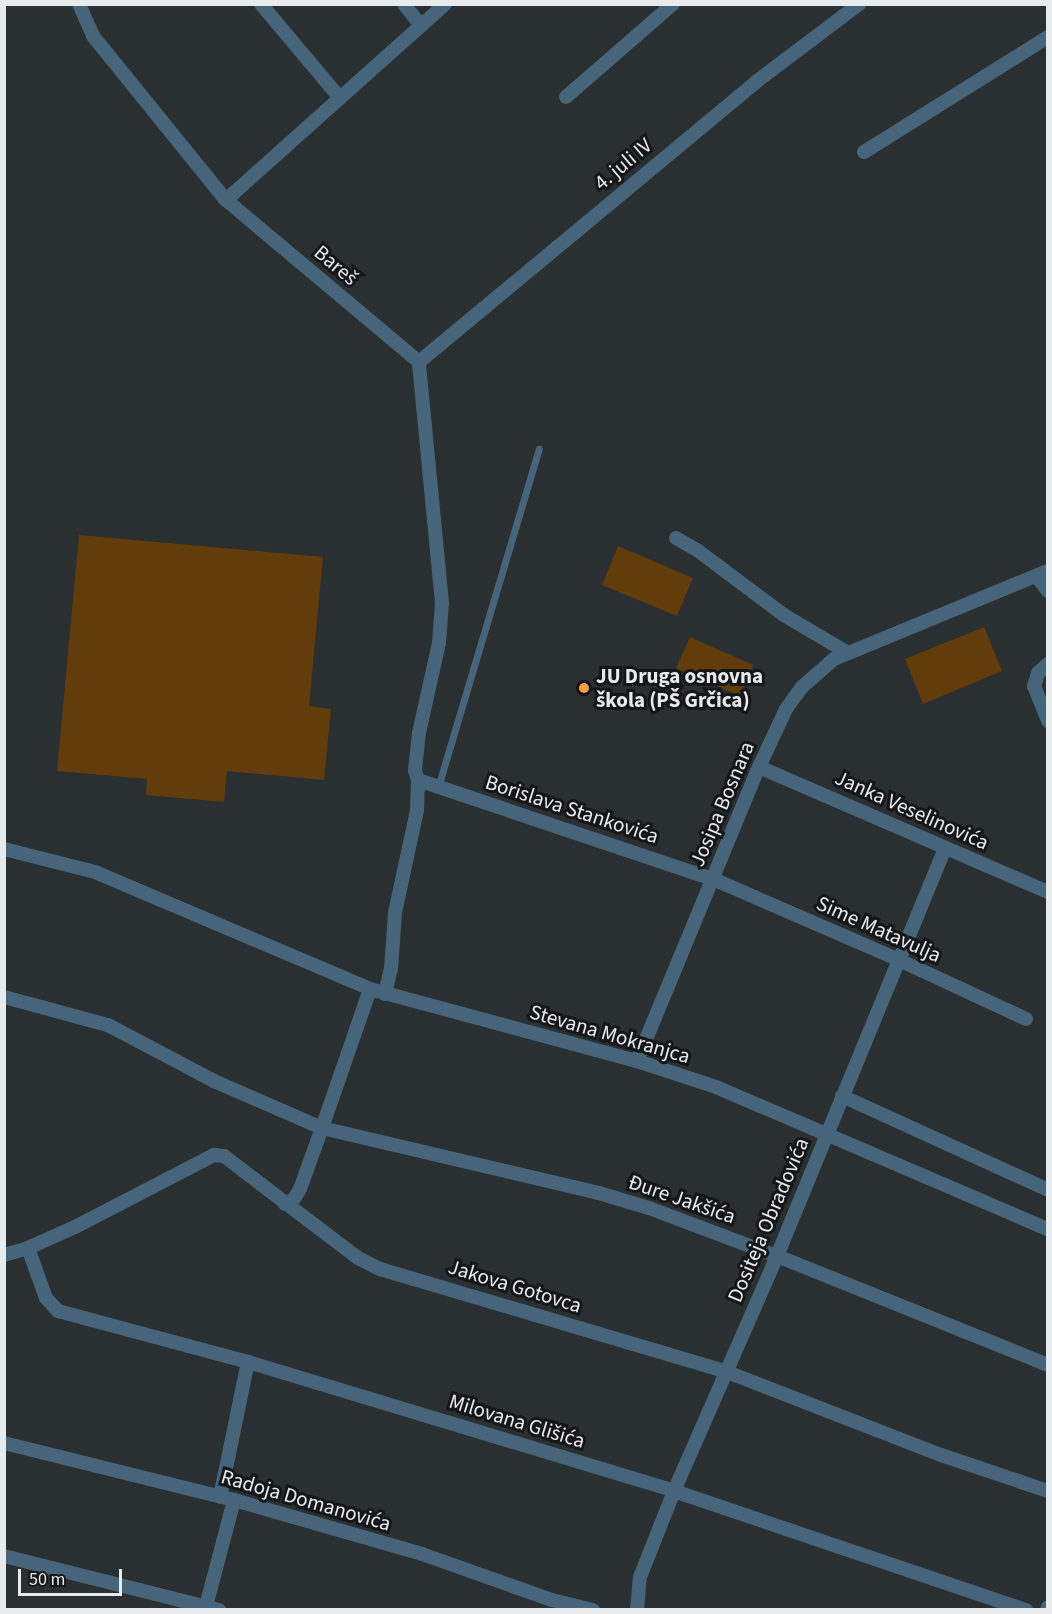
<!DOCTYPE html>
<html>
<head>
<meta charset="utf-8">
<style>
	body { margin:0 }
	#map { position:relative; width:1052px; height:1614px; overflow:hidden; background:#2a2f32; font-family:"Source Sans 3",sans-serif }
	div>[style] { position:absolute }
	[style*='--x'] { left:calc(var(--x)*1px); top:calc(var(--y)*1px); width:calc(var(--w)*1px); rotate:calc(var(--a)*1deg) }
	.green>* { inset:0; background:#623c0a }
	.lane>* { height:7px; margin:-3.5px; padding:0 3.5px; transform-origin:3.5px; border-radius:3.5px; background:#46647a }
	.street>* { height:14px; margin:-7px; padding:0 7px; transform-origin:7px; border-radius:7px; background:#46647a }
	.dots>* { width:16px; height:16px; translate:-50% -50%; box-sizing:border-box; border:3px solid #151618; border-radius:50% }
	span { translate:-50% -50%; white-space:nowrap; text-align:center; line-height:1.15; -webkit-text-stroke:6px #151618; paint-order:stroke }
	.street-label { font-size:21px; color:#e8ebed }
	.poi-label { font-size:21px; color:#e8ebed; font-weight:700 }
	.left { translate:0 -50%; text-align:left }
	.frame { position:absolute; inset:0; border:6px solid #e8ebed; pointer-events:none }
	.scale { position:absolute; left:18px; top:1569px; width:104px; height:27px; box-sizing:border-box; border:3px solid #e8ebed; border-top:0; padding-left:8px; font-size:18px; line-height:21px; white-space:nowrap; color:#e8ebed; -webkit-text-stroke:4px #151618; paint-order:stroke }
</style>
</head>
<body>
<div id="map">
	<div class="green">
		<i style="clip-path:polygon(79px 535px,323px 557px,309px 706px,331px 709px,324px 780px,227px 771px,224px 802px,146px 795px,147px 779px,57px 771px)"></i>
		<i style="clip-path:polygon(618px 546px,693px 578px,677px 616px,602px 585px)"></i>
		<i style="clip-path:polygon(984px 627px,1002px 671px,923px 704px,905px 659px)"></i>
		<i style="clip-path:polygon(690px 637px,753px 665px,740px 696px,676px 668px)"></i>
	</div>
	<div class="lane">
		<i style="--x:438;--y:787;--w:353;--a:-73.4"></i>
	</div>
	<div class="street">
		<i style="--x:79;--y:4;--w:35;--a:66"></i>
		<i style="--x:93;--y:36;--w:211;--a:51"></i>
		<i style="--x:226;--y:200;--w:252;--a:40"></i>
		<i style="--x:261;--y:4;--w:123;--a:50"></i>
		<i style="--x:404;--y:4;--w:28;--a:52"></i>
		<i style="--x:566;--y:97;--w:142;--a:-41"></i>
		<i style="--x:864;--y:152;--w:217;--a:-32"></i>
		<i style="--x:226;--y:200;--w:294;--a:-41.8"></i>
		<i style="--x:419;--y:362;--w:440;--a:-39.7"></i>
		<i style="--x:757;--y:81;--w:128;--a:-37"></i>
		<i style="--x:676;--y:538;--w:24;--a:30"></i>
		<i style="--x:697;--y:550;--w:109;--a:36.8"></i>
		<i style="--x:784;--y:615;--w:74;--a:30.7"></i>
		<i style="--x:1037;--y:577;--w:18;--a:52"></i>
		<i style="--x:1048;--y:664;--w:13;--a:138"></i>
		<i style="--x:1038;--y:673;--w:14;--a:107"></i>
		<i style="--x:1034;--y:686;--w:38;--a:68"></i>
		<i style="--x:759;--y:767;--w:315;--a:23.4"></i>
		<i style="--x:418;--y:780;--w:311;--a:18.6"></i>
		<i style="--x:713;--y:879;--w:203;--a:23.5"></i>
		<i style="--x:899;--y:960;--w:140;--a:24.9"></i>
		<i style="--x:4;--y:849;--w:94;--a:14.2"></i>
		<i style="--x:95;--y:872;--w:299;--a:23"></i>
		<i style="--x:370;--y:989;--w:277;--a:15.1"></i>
		<i style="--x:637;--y:1061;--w:83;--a:18.2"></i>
		<i style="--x:716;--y:1087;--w:361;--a:23.2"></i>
		<i style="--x:385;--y:994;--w:26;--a:-77"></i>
		<i style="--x:391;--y:969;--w:56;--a:-85.9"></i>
		<i style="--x:395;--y:913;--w:105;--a:-77.9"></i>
		<i style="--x:417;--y:810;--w:30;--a:-88"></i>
		<i style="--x:418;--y:780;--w:10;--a:-107"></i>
		<i style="--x:415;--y:770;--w:37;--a:-84"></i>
		<i style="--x:419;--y:733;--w:92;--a:-77.5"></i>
		<i style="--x:439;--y:643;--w:40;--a:-85.7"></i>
		<i style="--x:442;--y:603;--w:242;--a:-95.5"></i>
		<i style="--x:4;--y:997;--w:108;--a:15.1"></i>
		<i style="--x:108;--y:1025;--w:120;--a:27.8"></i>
		<i style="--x:214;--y:1081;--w:118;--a:23.5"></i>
		<i style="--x:322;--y:1128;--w:147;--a:-70.9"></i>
		<i style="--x:637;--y:1061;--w:318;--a:-67.5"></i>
		<i style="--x:759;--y:767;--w:64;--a:-65"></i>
		<i style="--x:786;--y:709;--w:27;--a:-54"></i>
		<i style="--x:802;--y:687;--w:43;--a:-41.2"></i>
		<i style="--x:834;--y:659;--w:231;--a:-22.4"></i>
		<i style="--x:842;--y:1096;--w:226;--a:24.5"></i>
		<i style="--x:285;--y:1204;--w:10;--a:-29"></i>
		<i style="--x:294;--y:1199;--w:12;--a:-59"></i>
		<i style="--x:300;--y:1189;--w:65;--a:-70.2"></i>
		<i style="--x:322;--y:1128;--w:285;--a:13.2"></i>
		<i style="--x:599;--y:1193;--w:52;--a:16.7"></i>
		<i style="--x:649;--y:1208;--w:137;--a:20.6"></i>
		<i style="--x:777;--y:1256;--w:292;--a:21.9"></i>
		<i style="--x:28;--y:1248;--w:53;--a:70.2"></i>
		<i style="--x:46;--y:1298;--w:18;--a:47"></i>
		<i style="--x:58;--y:1311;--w:197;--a:15"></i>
		<i style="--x:248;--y:1362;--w:445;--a:16.8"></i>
		<i style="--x:674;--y:1491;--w:372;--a:18.7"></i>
		<i style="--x:4;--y:1255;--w:25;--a:-16"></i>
		<i style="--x:28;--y:1248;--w:51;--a:-24.1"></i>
		<i style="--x:75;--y:1227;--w:157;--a:-27.4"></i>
		<i style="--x:214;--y:1155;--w:10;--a:6"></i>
		<i style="--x:224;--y:1156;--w:168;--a:37.3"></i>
		<i style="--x:358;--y:1258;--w:25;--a:27"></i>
		<i style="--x:380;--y:1269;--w:362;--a:16.5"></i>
		<i style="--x:727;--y:1372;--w:230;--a:21.2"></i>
		<i style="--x:941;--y:1455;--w:113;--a:18.6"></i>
		<i style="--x:4;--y:1443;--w:237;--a:13.9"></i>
		<i style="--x:234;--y:1500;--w:196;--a:16"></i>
		<i style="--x:422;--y:1554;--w:138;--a:19.5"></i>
		<i style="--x:552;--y:1600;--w:42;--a:13.7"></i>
		<i style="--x:220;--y:1497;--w:138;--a:-78.3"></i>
		<i style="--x:4;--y:1556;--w:222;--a:14.1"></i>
		<i style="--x:205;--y:1610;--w:114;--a:-75.2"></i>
		<i style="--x:637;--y:1610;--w:33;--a:-85"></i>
		<i style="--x:640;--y:1577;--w:92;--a:-68.4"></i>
		<i style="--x:674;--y:1491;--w:257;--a:-66.3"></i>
		<i style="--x:777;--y:1256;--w:441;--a:-67.6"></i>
		<i style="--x:1047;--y:1610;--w:3;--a:-72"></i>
	</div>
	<div class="dots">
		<i style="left:584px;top:688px;background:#f4a344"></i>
	</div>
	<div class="street-label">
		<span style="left:623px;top:164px;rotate:-40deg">4. juli IV</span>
		<span style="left:336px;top:265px;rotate:40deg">Bareš</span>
		<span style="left:722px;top:804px;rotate:-67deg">Josipa Bosnara</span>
		<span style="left:572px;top:809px;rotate:18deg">Borislava Stankovića</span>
		<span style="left:912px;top:810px;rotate:24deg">Janka Veselinovića</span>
		<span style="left:879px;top:929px;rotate:24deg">Sime Matavulja</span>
		<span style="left:610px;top:1034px;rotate:16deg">Stevana Mokranjca</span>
		<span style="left:682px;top:1199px;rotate:19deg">Đure Jakšića</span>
		<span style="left:768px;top:1220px;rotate:-67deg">Dositeja Obradovića</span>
		<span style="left:515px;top:1286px;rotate:17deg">Jakova Gotovca</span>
		<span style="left:517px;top:1421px;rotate:17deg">Milovana Glišića</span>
		<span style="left:306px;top:1500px;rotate:16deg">Radoja Domanovića</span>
	</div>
	<div class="poi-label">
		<span class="left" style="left:596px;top:688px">JU Druga osnovna<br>škola (PŠ Grčica)</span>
	</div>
	<div class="frame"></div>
	<div class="scale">50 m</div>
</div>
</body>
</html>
